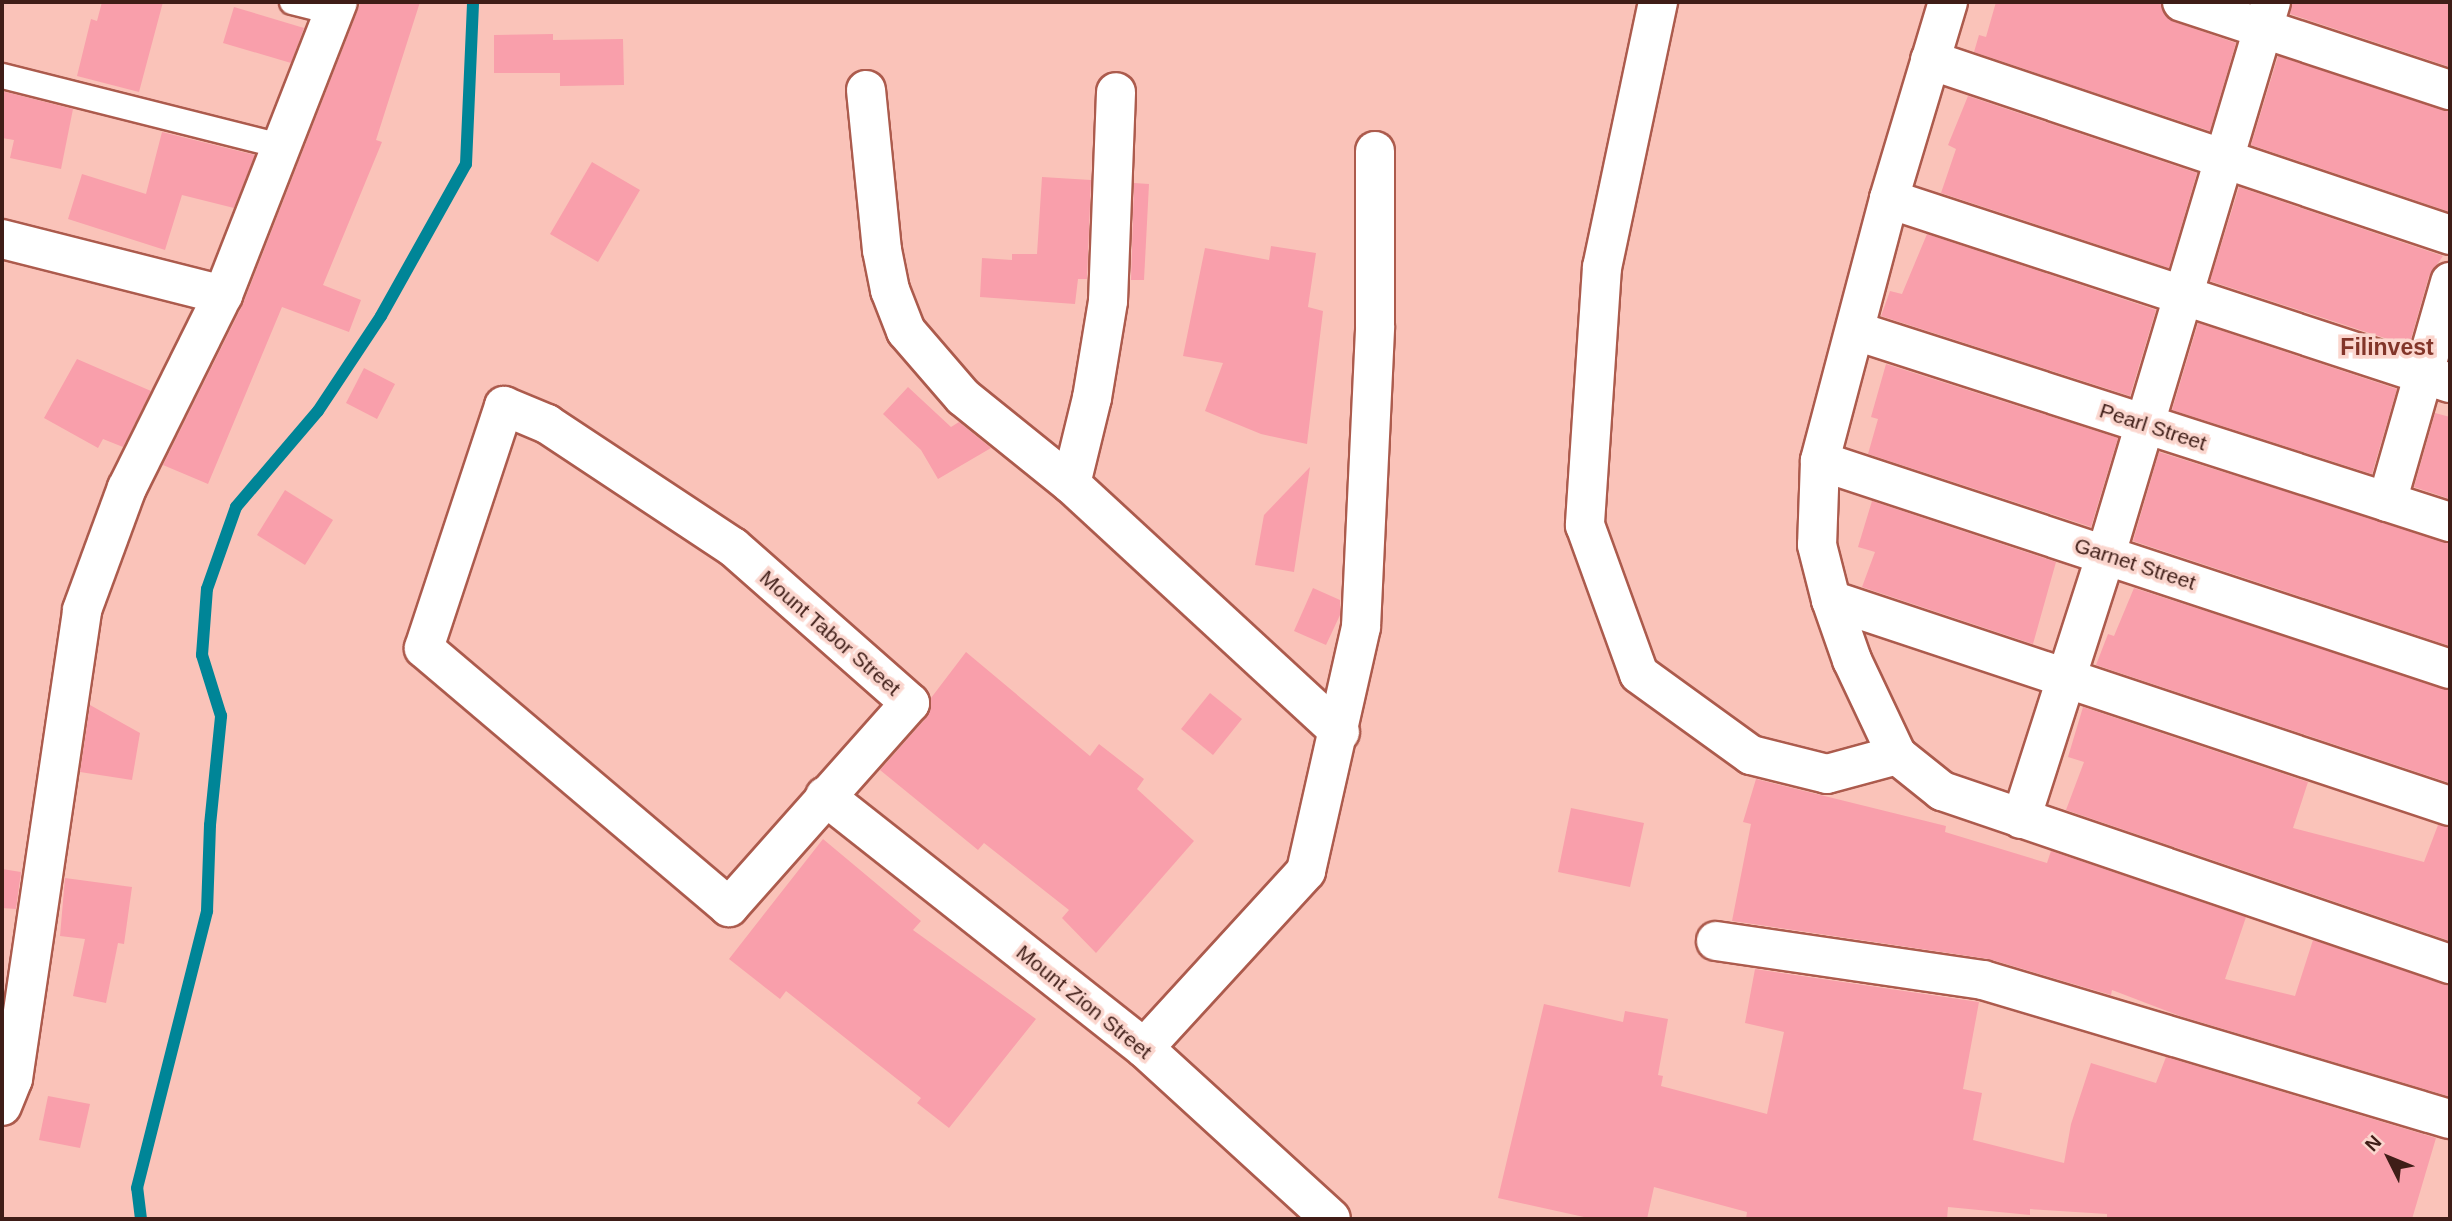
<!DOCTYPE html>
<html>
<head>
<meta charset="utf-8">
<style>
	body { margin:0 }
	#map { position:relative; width:2452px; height:1221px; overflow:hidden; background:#fac3b9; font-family:Helvetica,sans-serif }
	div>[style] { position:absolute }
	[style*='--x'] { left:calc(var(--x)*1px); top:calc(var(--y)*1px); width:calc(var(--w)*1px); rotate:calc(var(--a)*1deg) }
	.stream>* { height:12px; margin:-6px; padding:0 6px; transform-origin:6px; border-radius:6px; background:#008597 }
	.building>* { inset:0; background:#f99fab }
	.roads { filter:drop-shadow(2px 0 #ac5b4d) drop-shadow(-2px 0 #ac5b4d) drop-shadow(0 2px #ac5b4d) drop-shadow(0 -2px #ac5b4d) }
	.service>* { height:24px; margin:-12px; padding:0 12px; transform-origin:12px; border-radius:12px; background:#fff }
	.minor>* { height:38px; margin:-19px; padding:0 19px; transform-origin:19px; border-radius:19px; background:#fff }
	.tertiary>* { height:38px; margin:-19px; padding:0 19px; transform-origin:19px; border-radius:19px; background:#fff }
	span { translate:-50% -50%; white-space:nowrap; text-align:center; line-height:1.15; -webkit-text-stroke:7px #fbd6ce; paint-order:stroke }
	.street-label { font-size:21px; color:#3f1d17 }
	.neighbourhood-label { font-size:23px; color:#823529; font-weight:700 }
	.frame { position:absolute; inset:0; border:4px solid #3f1d17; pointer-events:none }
	.north { position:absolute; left:2354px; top:1123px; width:70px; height:70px; -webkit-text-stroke:5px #fbd6ce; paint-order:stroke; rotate:313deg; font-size:19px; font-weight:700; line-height:28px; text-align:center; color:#3f1d17 }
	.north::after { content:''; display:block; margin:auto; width:24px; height:32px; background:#3f1d17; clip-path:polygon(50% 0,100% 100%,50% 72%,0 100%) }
</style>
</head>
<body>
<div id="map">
	<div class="stream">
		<i style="--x:141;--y:1219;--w:31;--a:-97"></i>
		<i style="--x:137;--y:1188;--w:286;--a:-75.8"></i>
		<i style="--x:207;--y:911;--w:86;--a:-88"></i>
		<i style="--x:210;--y:825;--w:110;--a:-84.2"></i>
		<i style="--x:221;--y:716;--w:64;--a:-107.3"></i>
		<i style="--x:202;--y:655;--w:66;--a:-85.7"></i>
		<i style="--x:207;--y:589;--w:87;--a:-70.5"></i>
		<i style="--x:236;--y:507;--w:126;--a:-49.5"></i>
		<i style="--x:318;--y:411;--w:114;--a:-56.4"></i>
		<i style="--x:381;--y:316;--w:174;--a:-60.8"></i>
		<i style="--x:466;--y:164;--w:162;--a:-87.5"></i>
	</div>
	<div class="building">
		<i style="clip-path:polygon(102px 2px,163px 2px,139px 92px,77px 76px,91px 19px,97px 21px)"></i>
		<i style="clip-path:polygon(361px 2px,420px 2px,376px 140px,382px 142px,323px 285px,361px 300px,349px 332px,282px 307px,208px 484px,163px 465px,243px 304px)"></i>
		<i style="clip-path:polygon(1996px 2px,2161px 2px,2165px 16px,2175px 22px,2236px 43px,2210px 131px,1974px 52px,1979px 35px,1986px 37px)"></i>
		<i style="clip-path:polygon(2292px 2px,2450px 2px,2450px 67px,2290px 14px)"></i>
		<i style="clip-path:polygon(234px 7px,304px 28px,291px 63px,223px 43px)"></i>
		<i style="clip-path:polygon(553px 34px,553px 40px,623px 39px,624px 85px,560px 86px,560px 73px,494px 73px,494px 35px)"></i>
		<i style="clip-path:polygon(2278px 56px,2450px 111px,2450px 212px,2251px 145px)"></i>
		<i style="clip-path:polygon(2px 91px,73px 109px,61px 169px,10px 158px,14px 140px,2px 138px)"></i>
		<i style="clip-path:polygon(1968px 96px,2197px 173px,2169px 268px,1941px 193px,1956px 149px,1948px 145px)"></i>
		<i style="clip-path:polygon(162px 132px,255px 155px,234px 208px,182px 195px,165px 250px,68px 219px,82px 174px,146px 194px)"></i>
		<i style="clip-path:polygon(592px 162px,640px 190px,598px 262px,550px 234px)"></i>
		<i style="clip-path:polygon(1042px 177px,1091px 180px,1087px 279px,1078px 279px,1075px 304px,980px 297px,982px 258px,1012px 260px,1012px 254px,1037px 254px)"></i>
		<i style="clip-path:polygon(1134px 183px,1149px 184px,1144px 280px,1131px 280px)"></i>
		<i style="clip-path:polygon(2239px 187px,2443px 256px,2429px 276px,2409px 346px,2210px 281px)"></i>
		<i style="clip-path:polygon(1927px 234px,2156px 310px,2130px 396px,1881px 316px,1890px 291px,1902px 294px)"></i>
		<i style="clip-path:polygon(1271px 246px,1316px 253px,1308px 307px,1323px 311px,1307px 444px,1261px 434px,1205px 411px,1223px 363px,1183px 356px,1205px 248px,1269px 260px)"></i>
		<i style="clip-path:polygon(2198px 323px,2397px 389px,2372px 474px,2172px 410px)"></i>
		<i style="clip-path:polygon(77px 359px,151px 391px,123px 447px,103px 439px,98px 448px,44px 418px)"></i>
		<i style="clip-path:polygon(1886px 364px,2118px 438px,2091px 527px,1868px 454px,1878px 419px,1871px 417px)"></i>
		<i style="clip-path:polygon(364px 368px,395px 384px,377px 419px,346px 403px)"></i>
		<i style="clip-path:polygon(908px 387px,951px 427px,959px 422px,991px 448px,938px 479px,921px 450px,883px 414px)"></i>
		<i style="clip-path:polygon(2435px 413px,2450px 417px,2450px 499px,2414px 487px)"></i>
		<i style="clip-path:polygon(2159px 452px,2450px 543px,2450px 646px,2133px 541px)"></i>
		<i style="clip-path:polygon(1310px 467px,1294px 572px,1255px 565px,1264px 515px)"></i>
		<i style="clip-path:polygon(285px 490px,333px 520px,305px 565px,257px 535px)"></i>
		<i style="clip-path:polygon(1872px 501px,2056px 562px,2033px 644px,1862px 587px,1875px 552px,1858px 547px)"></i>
		<i style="clip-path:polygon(1313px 588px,1340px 600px,1340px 615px,1326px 645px,1294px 631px)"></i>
		<i style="clip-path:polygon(2134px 588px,2450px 690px,2450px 783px,2096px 665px,2108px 634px,2114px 636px)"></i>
		<i style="clip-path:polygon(966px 652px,1090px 756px,1099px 744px,1144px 779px,1137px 789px,1194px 841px,1096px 953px,1062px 918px,1069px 910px,984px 843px,978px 850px,880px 770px,926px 718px,931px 698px)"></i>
		<i style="clip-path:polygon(1210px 693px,1242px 719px,1213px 755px,1181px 729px)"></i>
		<i style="clip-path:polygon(90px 705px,140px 733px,132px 780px,80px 772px)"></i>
		<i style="clip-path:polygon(2083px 707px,2308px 782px,2293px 828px,2424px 862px,2438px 825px,2450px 827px,2450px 941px,2066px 810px,2084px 762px,2068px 757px)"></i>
		<i style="clip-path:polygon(1756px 779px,1946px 826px,1945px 832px,2047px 863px,2051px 851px,2246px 917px,2225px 979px,2295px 996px,2313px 940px,2450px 985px,2448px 1096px,2180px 1016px,2112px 990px,2111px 995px,1989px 959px,1732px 921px,1751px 824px,1743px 822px)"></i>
		<i style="clip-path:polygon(1571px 808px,1644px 823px,1630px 887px,1558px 872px)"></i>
		<i style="clip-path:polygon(823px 839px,921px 921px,913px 930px,1036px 1019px,949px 1128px,917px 1103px,921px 1098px,786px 991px,780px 999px,729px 959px)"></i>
		<i style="clip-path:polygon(2px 869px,21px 872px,16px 909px,2px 908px)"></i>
		<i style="clip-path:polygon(65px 878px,132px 887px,124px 944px,118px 943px,106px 1003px,73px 996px,85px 939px,60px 936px)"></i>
		<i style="clip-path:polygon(1755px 969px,1979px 1002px,1963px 1089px,1982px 1093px,1973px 1140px,2064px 1163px,2071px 1124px,2091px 1063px,2156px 1083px,2166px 1057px,2436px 1138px,2412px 1219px,2107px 1219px,2107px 1214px,2030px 1209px,2030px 1215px,1948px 1207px,1947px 1219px,1746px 1219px,1747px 1212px,1654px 1187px,1647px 1219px,1593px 1219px,1498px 1198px,1544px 1004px,1623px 1022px,1625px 1011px,1668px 1019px,1658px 1075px,1663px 1076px,1661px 1086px,1767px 1114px,1784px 1032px,1745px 1023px)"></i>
		<i style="clip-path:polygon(48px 1096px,90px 1104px,80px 1148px,39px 1140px)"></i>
	</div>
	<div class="roads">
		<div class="service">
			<i style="--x:292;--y:2;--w:45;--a:14"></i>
			<i style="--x:2;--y:76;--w:288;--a:14.1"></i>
		</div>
		<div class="minor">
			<i style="--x:1658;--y:2;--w:271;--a:101.9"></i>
			<i style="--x:1602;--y:267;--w:259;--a:93.8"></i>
			<i style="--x:1585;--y:525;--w:158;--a:70.1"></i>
			<i style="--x:1639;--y:674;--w:138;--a:35.9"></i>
			<i style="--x:1751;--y:755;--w:78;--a:14"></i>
			<i style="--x:1827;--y:774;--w:73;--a:-15.2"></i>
			<i style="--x:2182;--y:2;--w:282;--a:18.2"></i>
			<i style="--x:1930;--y:60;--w:549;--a:18.6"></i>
			<i style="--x:866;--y:90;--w:161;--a:84.3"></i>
			<i style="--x:882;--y:250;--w:41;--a:78.7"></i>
			<i style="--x:890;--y:290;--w:44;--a:68.7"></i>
			<i style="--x:906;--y:331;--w:87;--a:49.2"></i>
			<i style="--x:963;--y:397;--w:139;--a:38.9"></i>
			<i style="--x:1071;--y:484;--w:366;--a:42.7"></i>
			<i style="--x:1889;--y:199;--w:590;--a:18.16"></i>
			<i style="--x:2;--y:239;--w:228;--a:14.2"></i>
			<i style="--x:1856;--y:331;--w:624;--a:17.83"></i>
			<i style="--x:504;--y:406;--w:47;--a:22.7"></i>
			<i style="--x:547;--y:424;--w:223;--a:33.5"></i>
			<i style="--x:733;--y:547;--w:236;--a:41.4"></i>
			<i style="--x:910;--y:703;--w:273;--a:131.6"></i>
			<i style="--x:729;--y:907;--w:400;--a:-139.7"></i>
			<i style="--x:424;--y:648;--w:255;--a:-71.7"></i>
			<i style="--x:1820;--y:461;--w:663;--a:18.27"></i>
			<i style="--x:1071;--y:484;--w:89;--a:-76.3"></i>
			<i style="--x:1092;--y:398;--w:98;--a:-80.6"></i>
			<i style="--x:1108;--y:301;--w:209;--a:-87.8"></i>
			<i style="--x:2387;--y:502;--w:229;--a:-74"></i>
			<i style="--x:1831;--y:600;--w:652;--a:18.41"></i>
			<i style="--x:825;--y:796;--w:407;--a:38.3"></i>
			<i style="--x:1144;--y:1048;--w:253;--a:42.4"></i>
			<i style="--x:2021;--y:819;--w:278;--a:-72.2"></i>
			<i style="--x:2106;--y:554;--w:576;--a:-73.36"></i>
			<i style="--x:1716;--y:941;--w:270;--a:8.3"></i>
			<i style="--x:1983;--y:980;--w:487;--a:16.6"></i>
			<i style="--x:1144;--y:1048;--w:240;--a:-47.5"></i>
			<i style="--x:1306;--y:871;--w:250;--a:-77.3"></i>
			<i style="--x:1361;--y:627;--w:301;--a:-87.3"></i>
			<i style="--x:1375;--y:326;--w:175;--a:-90"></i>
		</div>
		<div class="tertiary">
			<i style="--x:1948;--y:2;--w:206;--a:106.7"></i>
			<i style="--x:1889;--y:199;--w:271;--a:104.8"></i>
			<i style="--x:1820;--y:461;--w:84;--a:92"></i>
			<i style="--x:1817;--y:545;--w:57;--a:75.7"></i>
			<i style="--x:1831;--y:600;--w:64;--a:70.7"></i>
			<i style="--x:1852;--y:660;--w:105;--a:64.7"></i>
			<i style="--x:1897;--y:755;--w:58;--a:38.7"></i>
			<i style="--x:1942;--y:791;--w:537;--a:18.81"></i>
			<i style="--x:2;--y:1106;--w:29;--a:-68"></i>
			<i style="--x:13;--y:1079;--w:474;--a:-81.6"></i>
			<i style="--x:82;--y:610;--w:130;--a:-69.8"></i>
			<i style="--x:127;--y:488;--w:216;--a:-63.6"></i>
			<i style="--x:223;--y:295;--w:315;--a:-68.6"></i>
		</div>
	</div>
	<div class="street-label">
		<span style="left:2153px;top:427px;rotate:18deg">Pearl Street</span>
		<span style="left:2135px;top:564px;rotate:18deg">Garnet Street</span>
		<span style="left:830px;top:633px;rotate:41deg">Mount Tabor Street</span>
		<span style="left:1084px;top:1002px;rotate:39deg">Mount Zion Street</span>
	</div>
	<div class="neighbourhood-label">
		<span style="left:2387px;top:347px">Filinvest</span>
	</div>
	<div class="frame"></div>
	<div class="north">N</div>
</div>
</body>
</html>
